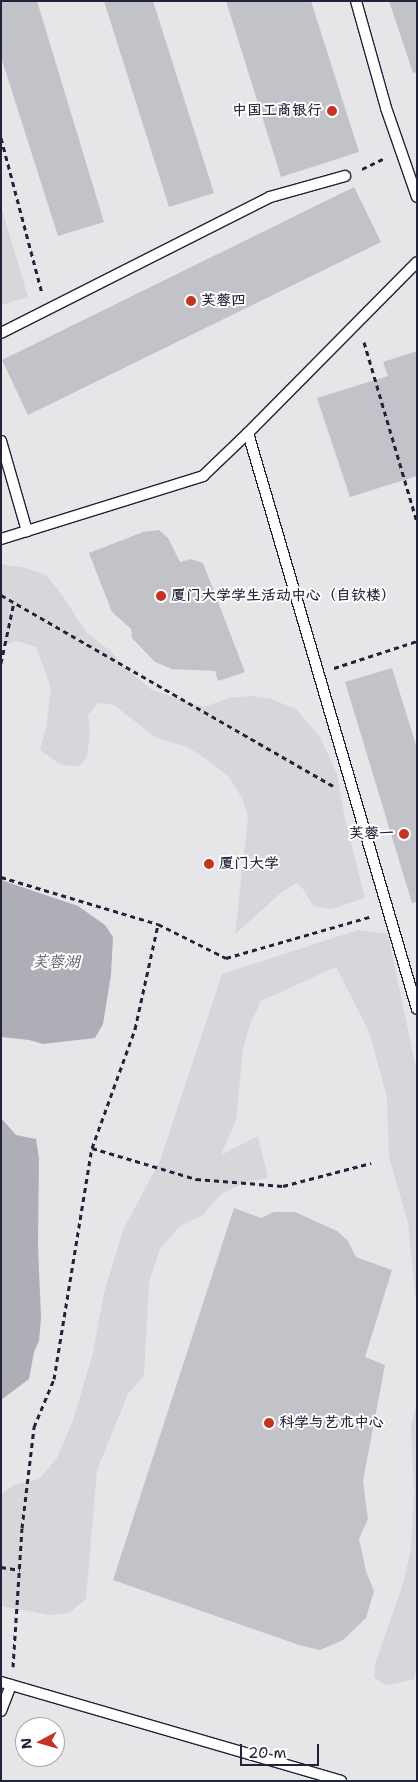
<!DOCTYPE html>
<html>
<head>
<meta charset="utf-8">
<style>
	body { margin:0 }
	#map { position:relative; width:418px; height:1782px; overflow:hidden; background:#f6f6f7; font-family:"Shantell Sans","LXGW WenKai TC",sans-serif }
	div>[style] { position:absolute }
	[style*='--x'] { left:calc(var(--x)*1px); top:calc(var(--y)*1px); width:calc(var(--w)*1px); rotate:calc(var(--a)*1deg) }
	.built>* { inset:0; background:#e6e6e9 }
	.green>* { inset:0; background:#d7d7db }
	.water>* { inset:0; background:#aeaeb7 }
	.building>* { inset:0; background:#c2c2c9 }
	.path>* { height:3px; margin-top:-1.5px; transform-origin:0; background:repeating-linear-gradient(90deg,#22223b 0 5px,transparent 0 9px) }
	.roads { filter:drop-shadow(1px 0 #22223b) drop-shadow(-1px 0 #22223b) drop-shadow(0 1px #22223b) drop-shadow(0 -1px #22223b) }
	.service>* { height:10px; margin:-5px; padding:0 5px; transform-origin:5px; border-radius:5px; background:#fff }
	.dots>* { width:14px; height:14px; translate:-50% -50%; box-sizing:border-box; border:2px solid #fff; border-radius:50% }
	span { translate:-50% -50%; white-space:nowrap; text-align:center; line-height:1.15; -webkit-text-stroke:4px #fff; paint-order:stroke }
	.poi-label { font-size:15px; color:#22223b; font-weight:700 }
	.right { translate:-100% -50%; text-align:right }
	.left { translate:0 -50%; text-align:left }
	.water-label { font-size:16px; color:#5a5a6d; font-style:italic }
	.frame { position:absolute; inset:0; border:2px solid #22223b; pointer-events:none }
	.north { position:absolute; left:15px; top:1717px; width:50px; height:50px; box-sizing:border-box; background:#fff; border:1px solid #a7a7b1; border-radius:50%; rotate:264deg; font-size:14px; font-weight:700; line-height:20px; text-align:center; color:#22223b }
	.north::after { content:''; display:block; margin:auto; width:18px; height:22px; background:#c8321e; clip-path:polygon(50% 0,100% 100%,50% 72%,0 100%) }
	.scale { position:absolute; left:240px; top:1744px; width:79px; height:22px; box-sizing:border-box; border:2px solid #22223b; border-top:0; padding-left:6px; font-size:15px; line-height:18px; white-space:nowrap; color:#22223b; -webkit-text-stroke:4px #fff; paint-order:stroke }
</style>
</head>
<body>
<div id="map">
	<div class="built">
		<i style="clip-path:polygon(evenodd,1px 1px,417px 1px,417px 1781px,1px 1781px,1px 1px,25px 1727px,55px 1727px,55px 1757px,25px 1757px,25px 1727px)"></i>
	</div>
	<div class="green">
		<i style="clip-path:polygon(1px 206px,28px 297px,1px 305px)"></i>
		<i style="clip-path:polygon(1px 564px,26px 568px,46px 575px,60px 592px,86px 632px,109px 650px,128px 670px,152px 690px,204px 707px,229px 698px,251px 696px,271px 699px,296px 709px,320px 737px,337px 774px,344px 814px,365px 898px,331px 909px,313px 906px,304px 890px,297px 883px,282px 892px,235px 934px,248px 816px,242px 798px,228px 776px,202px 756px,185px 746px,156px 738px,114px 705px,98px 703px,88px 715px,90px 735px,87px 756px,80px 766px,61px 765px,40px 750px,46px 728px,51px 688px,36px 647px,17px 641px,1px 646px)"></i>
		<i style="clip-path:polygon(358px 930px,388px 934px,417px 1073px,417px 1312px,408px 1223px,389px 1157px,387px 1097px,369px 1032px,336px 967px,261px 1001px,250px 1024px,243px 1050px,236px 1120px,221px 1155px,258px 1136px,268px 1178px,249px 1181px,221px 1194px,203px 1215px,180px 1226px,160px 1249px,149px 1282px,144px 1376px,128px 1394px,97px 1470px,86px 1599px,69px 1613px,49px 1615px,1px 1606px,1px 1494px,14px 1485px,39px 1479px,57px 1458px,72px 1423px,92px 1357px,104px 1293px,123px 1230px,160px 1161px,222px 974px)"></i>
		<i style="clip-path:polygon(417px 1401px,417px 1669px,413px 1680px,386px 1685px,374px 1678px,375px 1664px,403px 1584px,411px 1549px,414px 1494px,411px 1426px)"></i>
	</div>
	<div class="water">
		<i style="clip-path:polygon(1px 880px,78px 906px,105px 925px,113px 937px,111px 975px,103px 1024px,95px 1038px,43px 1044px,29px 1040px,1px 1037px)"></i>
		<i style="clip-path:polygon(1px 1118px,16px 1135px,36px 1139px,39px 1158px,38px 1245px,41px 1318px,39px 1341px,34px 1352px,29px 1379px,1px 1400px)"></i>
	</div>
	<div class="building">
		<i style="clip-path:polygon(1px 1px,37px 1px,104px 222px,58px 236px,1px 57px)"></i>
		<i style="clip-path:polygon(104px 1px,153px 1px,214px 193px,169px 207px)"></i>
		<i style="clip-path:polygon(226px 1px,311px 1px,359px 152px,281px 177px)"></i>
		<i style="clip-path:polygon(389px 1px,417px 1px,417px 72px,413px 73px)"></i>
		<i style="clip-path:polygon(354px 187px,381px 242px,28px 415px,2px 360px)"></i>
		<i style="clip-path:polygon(417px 351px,417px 476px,350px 497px,317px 398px,388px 376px,383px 362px)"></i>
		<i style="clip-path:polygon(159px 530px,168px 538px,180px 562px,191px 559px,203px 563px,245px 672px,218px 681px,215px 671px,172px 669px,155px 662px,132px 638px,131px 629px,112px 612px,89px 553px,143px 532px)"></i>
		<i style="clip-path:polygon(392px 668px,417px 748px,417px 902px,412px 903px,345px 682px)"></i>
		<i style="clip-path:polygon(234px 1208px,261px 1218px,274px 1212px,295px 1212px,337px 1231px,348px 1241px,356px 1257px,392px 1270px,365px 1357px,385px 1365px,363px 1481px,368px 1519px,359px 1539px,366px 1571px,374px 1591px,366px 1618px,343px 1640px,320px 1650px,299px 1645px,113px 1580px)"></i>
	</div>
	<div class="path">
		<i style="--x:1;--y:138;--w:160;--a:75.2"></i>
		<i style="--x:362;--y:169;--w:25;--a:-26"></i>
		<i style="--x:364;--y:342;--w:188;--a:73.6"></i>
		<i style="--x:1;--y:595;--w:383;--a:29.9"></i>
		<i style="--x:1;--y:663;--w:62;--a:-78"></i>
		<i style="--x:334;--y:668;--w:87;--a:-18"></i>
		<i style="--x:1;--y:877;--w:164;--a:16.7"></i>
		<i style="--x:92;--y:1148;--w:109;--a:16.6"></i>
		<i style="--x:196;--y:1179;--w:87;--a:4.6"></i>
		<i style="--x:283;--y:1186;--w:91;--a:-14.6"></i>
		<i style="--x:1;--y:1567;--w:19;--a:9"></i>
		<i style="--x:13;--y:1667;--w:139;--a:-86.3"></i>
		<i style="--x:22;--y:1528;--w:102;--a:-83.2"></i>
		<i style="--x:34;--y:1427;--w:52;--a:-67.4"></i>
		<i style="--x:54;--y:1379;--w:234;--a:-80.7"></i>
		<i style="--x:92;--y:1148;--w:127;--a:-70.1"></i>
		<i style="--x:135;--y:1029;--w:107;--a:-77.6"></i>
		<i style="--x:158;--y:924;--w:76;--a:26.6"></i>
		<i style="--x:226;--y:958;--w:152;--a:-16"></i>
	</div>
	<div class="roads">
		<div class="service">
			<i style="--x:356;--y:1;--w:111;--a:74.3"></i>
			<i style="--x:386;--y:108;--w:94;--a:70.8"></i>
			<i style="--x:1;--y:333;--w:301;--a:-26.8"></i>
			<i style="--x:270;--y:197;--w:78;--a:-15.6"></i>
			<i style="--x:248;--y:433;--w:600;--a:73.65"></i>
			<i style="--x:1;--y:441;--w:94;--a:73.9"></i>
			<i style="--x:1;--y:539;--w:212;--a:-17.3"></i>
			<i style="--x:203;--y:476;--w:62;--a:-43.7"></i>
			<i style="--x:248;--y:433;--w:240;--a:-45.3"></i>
			<i style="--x:1;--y:1682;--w:354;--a:16.2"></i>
			<i style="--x:1;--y:1711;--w:28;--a:-69"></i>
		</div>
	</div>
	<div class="dots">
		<i style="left:332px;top:111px;background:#c8321e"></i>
		<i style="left:191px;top:301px;background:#c8321e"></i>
		<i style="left:161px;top:596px;background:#c8321e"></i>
		<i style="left:404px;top:834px;background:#c8321e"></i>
		<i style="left:209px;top:864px;background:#c8321e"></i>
		<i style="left:269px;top:1423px;background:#c8321e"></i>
	</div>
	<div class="poi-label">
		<span class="right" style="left:322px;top:111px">中国工商银行</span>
		<span class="left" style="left:201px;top:301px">芙蓉四</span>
		<span class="left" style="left:171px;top:596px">厦门大学学生活动中心（自钦楼）</span>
		<span class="right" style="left:394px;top:834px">芙蓉一</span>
		<span class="left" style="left:219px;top:864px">厦门大学</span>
		<span class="left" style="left:279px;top:1423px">科学与艺术中心</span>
	</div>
	<div class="water-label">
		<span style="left:56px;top:962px">芙蓉湖</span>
	</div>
	<div class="frame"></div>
	<div class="north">N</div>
	<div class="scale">20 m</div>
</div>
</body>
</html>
